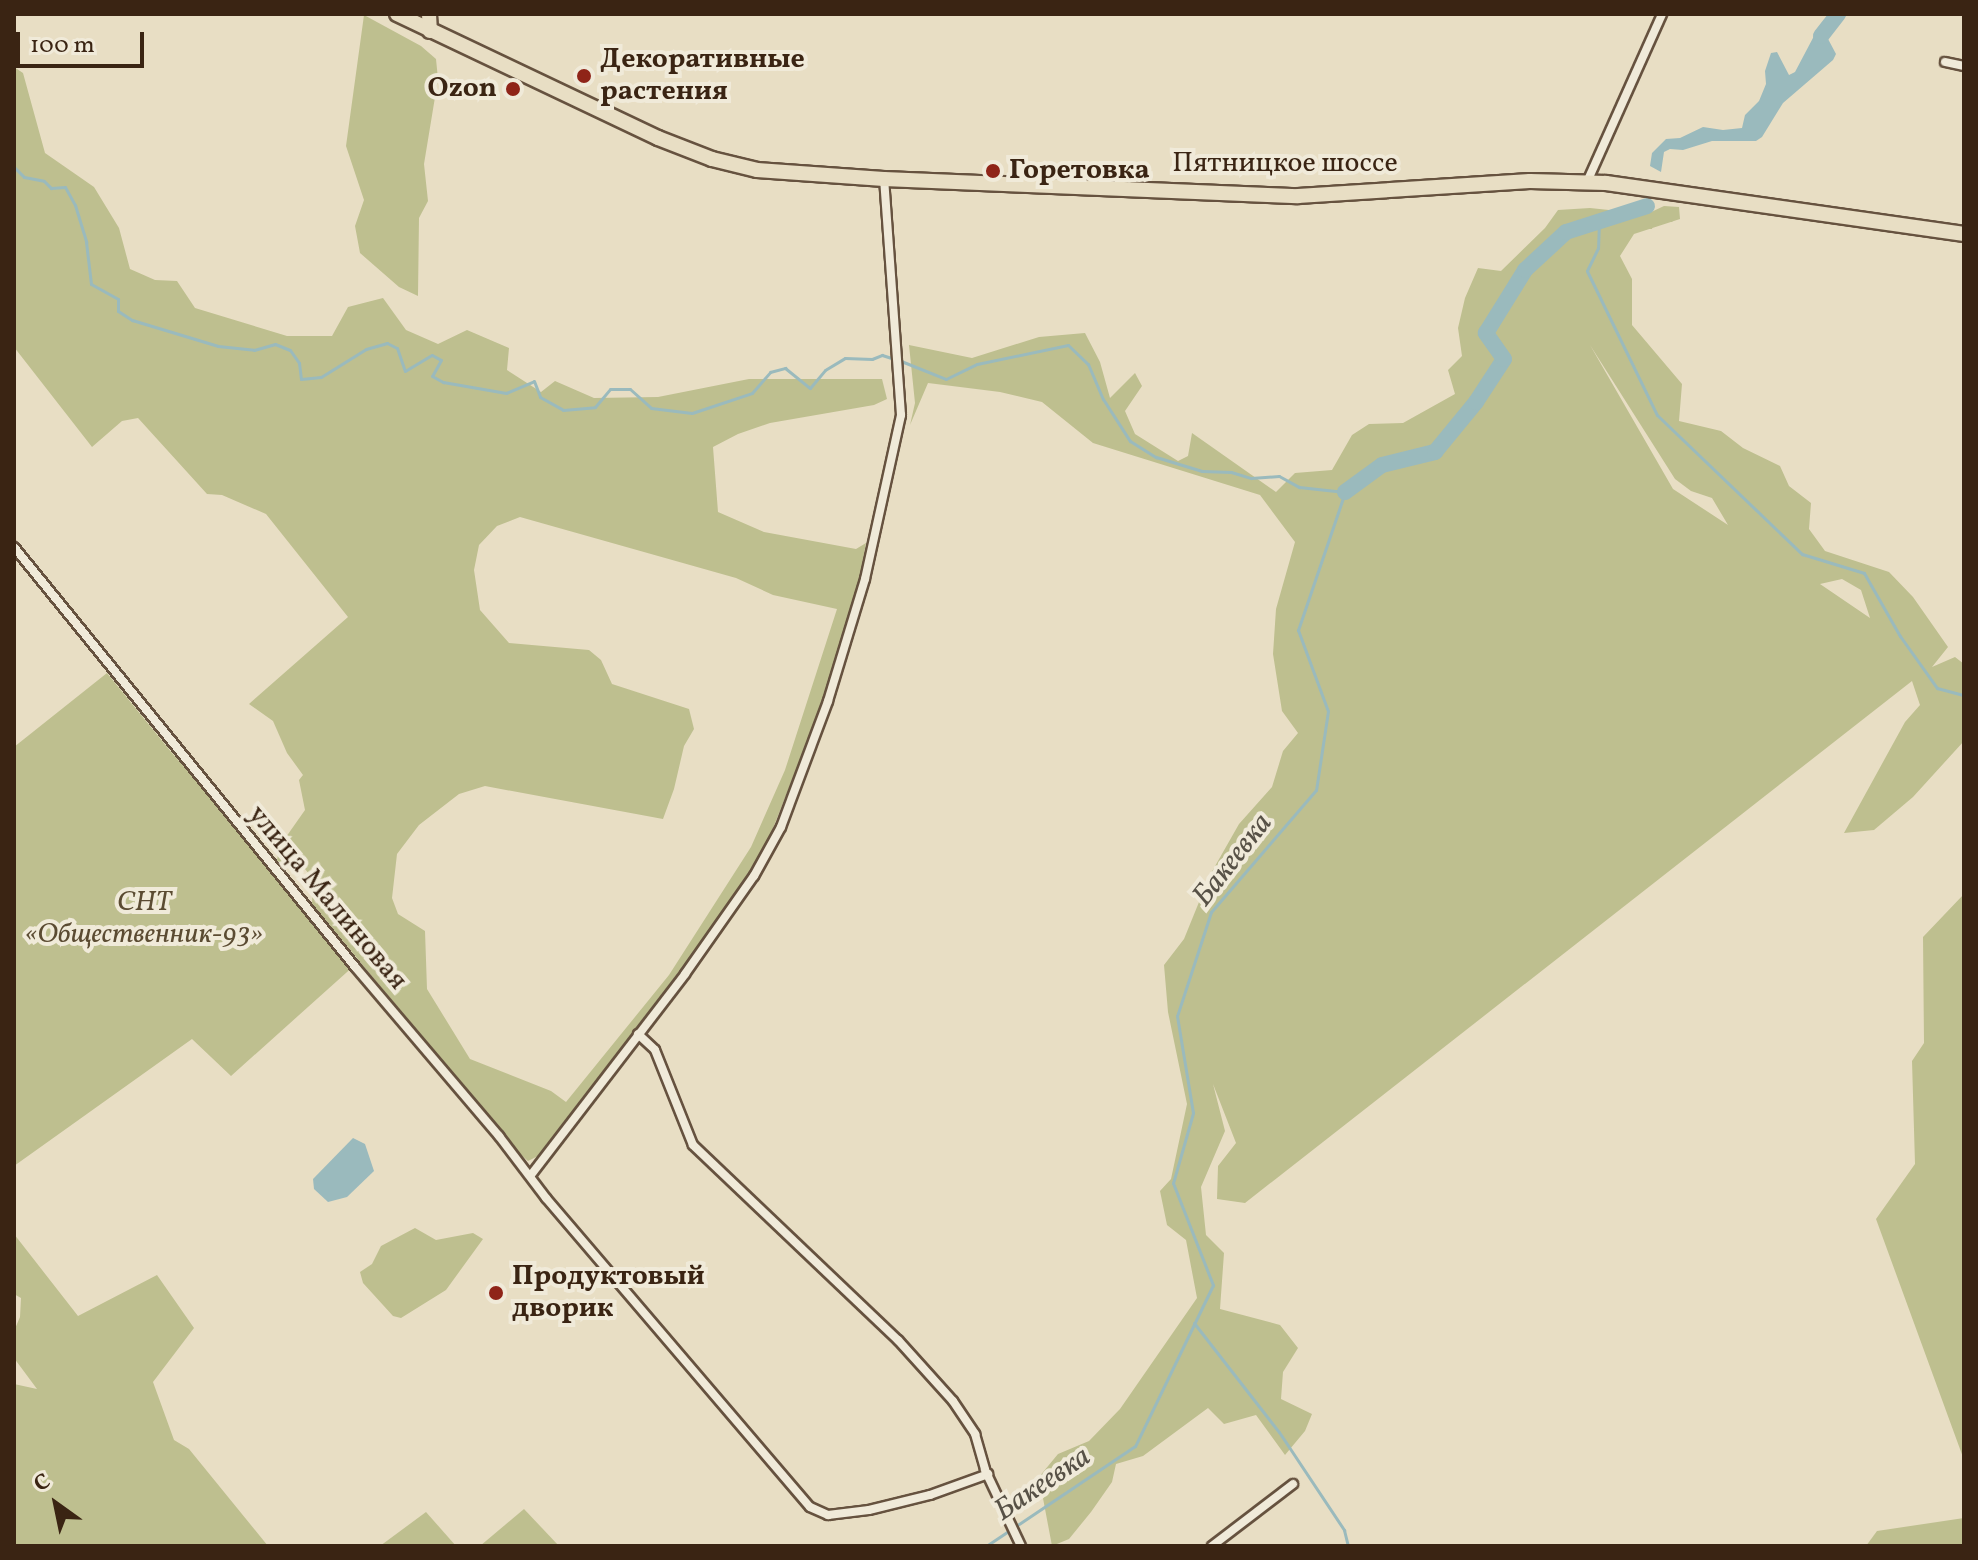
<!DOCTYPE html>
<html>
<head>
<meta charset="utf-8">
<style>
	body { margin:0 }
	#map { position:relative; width:1978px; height:1560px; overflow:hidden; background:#e8dec4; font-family:Vollkorn,serif }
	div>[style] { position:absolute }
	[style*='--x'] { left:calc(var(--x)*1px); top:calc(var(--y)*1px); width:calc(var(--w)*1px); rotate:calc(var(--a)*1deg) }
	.green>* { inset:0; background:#bebf8f }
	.water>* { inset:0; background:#9ababd }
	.stream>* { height:3px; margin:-1.5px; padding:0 1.5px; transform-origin:1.5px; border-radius:1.5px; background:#9ababd }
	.river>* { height:16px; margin:-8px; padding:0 8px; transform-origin:8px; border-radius:8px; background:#9ababd }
	.roads { filter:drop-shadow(2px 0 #66523f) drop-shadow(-2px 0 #66523f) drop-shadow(0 2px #66523f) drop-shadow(0 -2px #66523f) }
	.street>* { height:8px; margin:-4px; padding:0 4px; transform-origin:4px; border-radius:4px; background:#f0ead9 }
	.primary>* { height:14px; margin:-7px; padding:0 7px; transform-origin:7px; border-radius:7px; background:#e8dec4 }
	.dots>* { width:22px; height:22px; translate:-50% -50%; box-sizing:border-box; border:4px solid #f0ead9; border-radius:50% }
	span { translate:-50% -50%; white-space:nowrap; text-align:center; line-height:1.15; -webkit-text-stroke:8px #f0ead9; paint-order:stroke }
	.poi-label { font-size:28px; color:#3a2413; font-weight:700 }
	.left { translate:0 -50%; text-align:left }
	.right { translate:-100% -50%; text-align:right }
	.street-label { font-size:28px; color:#3a2413 }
	.park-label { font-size:28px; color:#5b4b32; font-style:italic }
	.water-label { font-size:30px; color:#575146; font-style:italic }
	.frame { position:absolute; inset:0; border:16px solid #3a2413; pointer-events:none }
	.north { position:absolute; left:16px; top:1464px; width:80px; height:80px; -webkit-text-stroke:6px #f0ead9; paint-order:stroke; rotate:327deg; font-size:22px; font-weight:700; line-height:32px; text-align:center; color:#3a2413 }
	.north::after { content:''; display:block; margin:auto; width:28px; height:36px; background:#3a2413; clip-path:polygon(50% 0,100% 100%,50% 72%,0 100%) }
	.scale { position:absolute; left:16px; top:32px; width:128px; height:36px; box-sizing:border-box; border:4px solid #3a2413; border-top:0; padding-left:10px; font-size:24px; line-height:28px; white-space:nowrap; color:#3a2413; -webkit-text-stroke:6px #f0ead9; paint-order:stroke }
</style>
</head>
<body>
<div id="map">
	<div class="green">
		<i style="clip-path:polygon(364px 15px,421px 46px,436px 59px,438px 79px,424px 164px,428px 201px,419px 218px,418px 296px,399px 287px,360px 253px,355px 226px,364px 200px,346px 146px)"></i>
		<i style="clip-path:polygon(evenodd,14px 67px,23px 73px,45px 153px,94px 187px,119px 228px,130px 269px,155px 280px,177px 281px,195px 308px,287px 336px,332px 336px,348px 307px,383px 298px,406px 330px,438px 344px,467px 330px,509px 348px,507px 370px,541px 392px,555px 381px,594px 398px,658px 397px,749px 379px,882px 379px,887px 399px,874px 405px,770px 423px,738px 434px,713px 447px,718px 512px,764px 532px,856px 549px,866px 543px,858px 586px,830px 684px,762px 856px,694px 954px,540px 1155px,528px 1161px,518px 1152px,312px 904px,313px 879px,305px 869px,277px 861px,279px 847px,305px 810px,299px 780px,303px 775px,287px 753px,273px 721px,249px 704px,348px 617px,266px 514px,222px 495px,207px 494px,138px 418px,122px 421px,92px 447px,14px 347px,14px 67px,520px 517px,736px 578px,773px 595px,837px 609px,785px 770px,751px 847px,669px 975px,566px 1102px,551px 1091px,470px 1059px,427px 989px,425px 931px,398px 914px,392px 898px,397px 854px,419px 825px,459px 794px,485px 786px,663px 819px,674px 789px,684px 746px,694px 729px,689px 709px,612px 684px,601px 660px,589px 650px,509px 643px,480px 610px,474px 570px,479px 545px,497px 526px,520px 517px)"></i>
		<i style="clip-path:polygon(evenodd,1664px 206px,1679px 207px,1680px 219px,1634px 234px,1620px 256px,1632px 279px,1632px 325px,1682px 384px,1679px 421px,1721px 431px,1743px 448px,1780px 466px,1789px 486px,1811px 503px,1809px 529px,1825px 551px,1889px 572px,1913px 597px,1948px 647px,1932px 667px,1955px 657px,1964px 664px,1964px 741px,1913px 797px,1874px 830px,1844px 833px,1905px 722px,1920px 705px,1912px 681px,1245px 1203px,1217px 1199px,1218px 1166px,1236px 1143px,1213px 1084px,1225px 1131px,1201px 1187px,1206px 1235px,1224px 1253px,1220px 1309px,1280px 1325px,1298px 1348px,1283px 1372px,1281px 1399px,1312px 1414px,1305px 1431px,1285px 1455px,1256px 1415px,1224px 1424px,1208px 1408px,1143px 1456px,1116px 1464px,1112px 1482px,1091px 1512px,1069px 1539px,1052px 1546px,1039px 1477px,1058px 1454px,1089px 1441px,1120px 1409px,1197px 1298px,1186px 1240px,1167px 1225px,1160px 1191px,1171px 1179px,1187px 1104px,1168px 1012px,1164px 965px,1184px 939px,1210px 875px,1239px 824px,1272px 787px,1283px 751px,1298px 733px,1282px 711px,1273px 654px,1276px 609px,1295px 542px,1260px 495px,1093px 443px,1042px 402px,1000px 392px,928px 383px,910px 425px,915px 403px,909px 345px,972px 358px,1039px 337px,1085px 333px,1100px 362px,1110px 398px,1135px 373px,1142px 386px,1125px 411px,1135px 434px,1178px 461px,1188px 456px,1192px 433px,1276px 492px,1295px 473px,1332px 470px,1352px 435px,1369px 424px,1403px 423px,1455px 394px,1448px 370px,1462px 356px,1458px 328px,1465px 298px,1478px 268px,1501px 271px,1545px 228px,1558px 210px,1590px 208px,1647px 214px,1664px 206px,1590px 345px,1675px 479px,1691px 491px,1712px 498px,1728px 525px,1673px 489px,1590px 345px,1664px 206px,1842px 579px,1861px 590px,1870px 618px,1820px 584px,1842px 579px)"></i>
		<i style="clip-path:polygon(107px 673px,172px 753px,356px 964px,231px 1076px,192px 1039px,14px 1166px,14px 747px)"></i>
		<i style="clip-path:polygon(1964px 894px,1964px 1460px,1876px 1219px,1915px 1164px,1912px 1061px,1924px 1043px,1923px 937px)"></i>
		<i style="clip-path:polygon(415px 1228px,436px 1240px,473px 1233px,483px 1239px,446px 1290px,401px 1318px,393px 1316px,363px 1283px,360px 1272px,372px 1264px,381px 1246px)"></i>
		<i style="clip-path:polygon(14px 1234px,78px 1316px,157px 1275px,194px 1328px,153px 1382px,174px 1440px,189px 1449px,268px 1546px,14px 1546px,14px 1384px,37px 1389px,14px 1358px,14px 1331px,20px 1317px,21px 1298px,14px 1294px)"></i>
		<i style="clip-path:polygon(524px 1509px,559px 1546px,480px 1546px)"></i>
		<i style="clip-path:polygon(426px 1512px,456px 1546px,380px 1546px)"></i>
		<i style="clip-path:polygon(1964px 1518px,1964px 1546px,1866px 1546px,1877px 1531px)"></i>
	</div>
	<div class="water">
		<i style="clip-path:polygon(1834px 19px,1827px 37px,1836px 54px,1833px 60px,1783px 103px,1762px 137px,1756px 141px,1712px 141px,1683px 150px,1670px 149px,1664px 152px,1661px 172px,1650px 166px,1652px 153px,1666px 139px,1680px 138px,1703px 127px,1723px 130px,1742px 128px,1745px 115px,1759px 101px,1766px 84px,1765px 71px,1771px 53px,1777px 52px,1789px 75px,1795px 72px,1814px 36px)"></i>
		<i style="clip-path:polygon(353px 1138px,365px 1144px,374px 1171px,347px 1197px,328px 1202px,314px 1189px,313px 1179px)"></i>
	</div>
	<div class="stream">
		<i style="--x:14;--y:122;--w:25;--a:90"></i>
		<i style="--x:14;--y:167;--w:14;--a:45"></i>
		<i style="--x:24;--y:177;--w:20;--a:11"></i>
		<i style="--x:44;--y:181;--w:10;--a:45"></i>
		<i style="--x:51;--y:188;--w:14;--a:-4"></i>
		<i style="--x:65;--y:187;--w:21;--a:61"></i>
		<i style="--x:75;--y:205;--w:39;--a:73"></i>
		<i style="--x:86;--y:242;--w:42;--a:83.2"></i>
		<i style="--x:91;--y:284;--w:31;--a:29"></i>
		<i style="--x:118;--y:299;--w:12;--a:90"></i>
		<i style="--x:118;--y:311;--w:17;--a:33"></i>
		<i style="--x:132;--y:320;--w:90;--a:16.8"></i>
		<i style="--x:218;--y:346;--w:36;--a:6"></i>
		<i style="--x:254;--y:350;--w:22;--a:-16"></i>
		<i style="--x:275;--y:344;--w:16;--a:22"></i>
		<i style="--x:290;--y:350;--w:16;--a:55"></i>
		<i style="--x:299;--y:363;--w:16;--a:83"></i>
		<i style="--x:301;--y:379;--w:20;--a:-6"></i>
		<i style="--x:321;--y:377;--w:53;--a:-31.9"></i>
		<i style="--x:366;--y:349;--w:22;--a:-16"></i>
		<i style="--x:387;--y:343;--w:11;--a:27"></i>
		<i style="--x:397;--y:348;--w:24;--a:71"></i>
		<i style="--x:405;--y:371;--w:31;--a:-31"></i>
		<i style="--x:432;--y:355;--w:10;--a:29"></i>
		<i style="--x:441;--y:360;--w:18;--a:119"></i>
		<i style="--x:432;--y:376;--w:13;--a:29"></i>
		<i style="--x:443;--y:382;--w:64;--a:9.9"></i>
		<i style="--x:506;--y:393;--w:30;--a:-23"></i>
		<i style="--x:534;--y:381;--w:17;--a:69"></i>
		<i style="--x:540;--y:397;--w:26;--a:29"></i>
		<i style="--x:563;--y:410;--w:32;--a:-5"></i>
		<i style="--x:595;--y:407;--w:23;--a:-50"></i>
		<i style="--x:610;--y:389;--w:20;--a:0"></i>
		<i style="--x:630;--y:389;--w:28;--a:42"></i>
		<i style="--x:651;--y:408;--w:41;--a:7"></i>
		<i style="--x:692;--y:413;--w:63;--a:-18.4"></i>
		<i style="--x:752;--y:393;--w:28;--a:-49"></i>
		<i style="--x:770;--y:372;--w:16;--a:-15"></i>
		<i style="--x:785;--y:368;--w:32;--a:39"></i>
		<i style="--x:810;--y:388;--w:23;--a:-50"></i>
		<i style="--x:825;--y:370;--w:23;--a:-31"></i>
		<i style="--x:845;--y:358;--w:27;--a:2"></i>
		<i style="--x:872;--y:359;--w:11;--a:-22"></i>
		<i style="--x:882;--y:355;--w:13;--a:18"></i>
		<i style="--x:1599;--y:221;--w:27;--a:92"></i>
		<i style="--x:1598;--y:248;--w:25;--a:116"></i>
		<i style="--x:1587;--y:271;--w:160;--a:64.1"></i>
		<i style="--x:1657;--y:415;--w:201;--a:43.8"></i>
		<i style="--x:1802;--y:554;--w:65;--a:17"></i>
		<i style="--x:1864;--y:573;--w:73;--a:60.3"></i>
		<i style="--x:1900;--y:636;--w:64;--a:54.6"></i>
		<i style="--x:1937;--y:688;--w:28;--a:15"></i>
		<i style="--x:901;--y:361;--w:48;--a:21.8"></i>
		<i style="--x:946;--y:379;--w:34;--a:-26"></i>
		<i style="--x:977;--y:364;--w:93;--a:-11.8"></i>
		<i style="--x:1068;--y:345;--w:28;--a:44"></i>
		<i style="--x:1088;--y:364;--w:38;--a:67"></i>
		<i style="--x:1103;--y:399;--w:50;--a:57.3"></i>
		<i style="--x:1130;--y:441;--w:31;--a:32"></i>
		<i style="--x:1156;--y:457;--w:48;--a:16.9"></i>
		<i style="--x:1202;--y:471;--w:29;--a:2"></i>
		<i style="--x:1231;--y:472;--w:21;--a:17"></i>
		<i style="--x:1251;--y:478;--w:28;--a:-4"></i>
		<i style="--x:1279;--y:476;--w:23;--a:29"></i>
		<i style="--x:1299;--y:487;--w:46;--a:6.2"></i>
		<i style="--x:1345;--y:492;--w:146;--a:108.8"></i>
		<i style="--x:1298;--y:630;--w:86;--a:69.7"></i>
		<i style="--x:1328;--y:711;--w:80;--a:98.6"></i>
		<i style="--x:1316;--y:790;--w:161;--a:130.7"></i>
		<i style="--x:1211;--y:912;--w:109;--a:108.1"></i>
		<i style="--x:1177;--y:1016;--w:98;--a:80.6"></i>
		<i style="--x:1193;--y:1113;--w:73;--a:105.9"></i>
		<i style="--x:1173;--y:1183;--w:110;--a:68.6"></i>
		<i style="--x:1213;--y:1285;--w:179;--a:115.8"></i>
		<i style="--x:1135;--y:1446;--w:179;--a:146.1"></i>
		<i style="--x:1194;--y:1323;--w:138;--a:52.1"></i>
		<i style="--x:1279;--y:1432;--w:118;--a:56.4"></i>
		<i style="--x:1344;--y:1530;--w:16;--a:76"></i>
	</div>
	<div class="river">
		<i style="--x:1821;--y:36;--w:28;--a:-52"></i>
		<i style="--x:1345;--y:492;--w:46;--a:-36.1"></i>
		<i style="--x:1382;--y:465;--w:55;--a:-13.8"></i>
		<i style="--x:1435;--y:452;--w:65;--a:-50.6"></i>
		<i style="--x:1476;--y:402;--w:51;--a:-56.9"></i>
		<i style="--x:1504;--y:359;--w:32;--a:-125"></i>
		<i style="--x:1486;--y:333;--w:74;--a:-58.2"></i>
		<i style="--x:1525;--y:270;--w:56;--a:-42.8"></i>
		<i style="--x:1566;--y:232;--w:85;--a:-17.8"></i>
	</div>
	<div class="roads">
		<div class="street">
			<i style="--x:1945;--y:62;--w:19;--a:12"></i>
			<i style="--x:1587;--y:182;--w:184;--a:-65.9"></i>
			<i style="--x:14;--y:547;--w:542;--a:50.91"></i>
			<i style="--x:356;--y:968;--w:221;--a:49.6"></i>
			<i style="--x:499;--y:1136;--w:78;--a:52.8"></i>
			<i style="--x:546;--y:1198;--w:406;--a:49.5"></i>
			<i style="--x:810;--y:1507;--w:20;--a:24"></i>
			<i style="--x:828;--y:1515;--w:41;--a:-7"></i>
			<i style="--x:869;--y:1510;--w:63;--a:-13.8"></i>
			<i style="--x:930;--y:1495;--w:62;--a:-19.9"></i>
			<i style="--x:638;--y:1034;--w:23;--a:43"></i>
			<i style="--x:655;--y:1050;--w:102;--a:68.2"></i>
			<i style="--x:693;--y:1145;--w:283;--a:43.6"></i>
			<i style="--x:898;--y:1340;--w:82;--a:48"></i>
			<i style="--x:953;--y:1401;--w:40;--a:56"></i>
			<i style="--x:975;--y:1434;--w:37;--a:74"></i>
			<i style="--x:985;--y:1470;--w:84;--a:64.7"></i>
			<i style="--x:531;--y:1175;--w:253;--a:-52.5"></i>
			<i style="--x:685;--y:974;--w:120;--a:-54.9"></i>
			<i style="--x:754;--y:876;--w:56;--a:-61.1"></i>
			<i style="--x:781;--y:827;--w:134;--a:-69.5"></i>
			<i style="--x:828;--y:701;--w:127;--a:-73.1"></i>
			<i style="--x:865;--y:579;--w:168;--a:-77.6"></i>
			<i style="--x:901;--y:415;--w:237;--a:-94.1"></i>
			<i style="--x:1212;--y:1546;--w:102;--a:-37.4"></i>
		</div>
		<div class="primary">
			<i style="--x:397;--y:14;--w:289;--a:25.4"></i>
			<i style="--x:658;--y:138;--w:58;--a:21.3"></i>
			<i style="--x:712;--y:159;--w:46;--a:13.7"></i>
			<i style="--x:757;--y:170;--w:127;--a:4.1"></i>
			<i style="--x:884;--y:179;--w:414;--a:2.4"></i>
			<i style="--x:1298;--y:196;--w:232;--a:-3.7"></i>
			<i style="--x:1530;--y:181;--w:76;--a:1.5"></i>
			<i style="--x:1606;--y:183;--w:362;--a:8.1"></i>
			<i style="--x:429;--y:14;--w:17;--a:87"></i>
		</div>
	</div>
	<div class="dots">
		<i style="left:584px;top:76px;background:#8f2418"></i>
		<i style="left:513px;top:89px;background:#8f2418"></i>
		<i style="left:993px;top:171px;background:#8f2418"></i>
		<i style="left:496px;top:1293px;background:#8f2418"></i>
	</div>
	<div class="poi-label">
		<span class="left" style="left:600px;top:76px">Декоративные<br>растения</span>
		<span class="right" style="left:497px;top:89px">Ozon</span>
		<span class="left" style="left:1009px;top:171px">Горетовка</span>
		<span class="left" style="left:512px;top:1293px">Продуктовый<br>дворик</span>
	</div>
	<div class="street-label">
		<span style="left:1285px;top:164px">Пятницкое шоссе</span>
		<span style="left:327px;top:898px;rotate:50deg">улица Малиновая</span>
	</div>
	<div class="park-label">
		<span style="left:144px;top:919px">СНТ<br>«Общественник-93»</span>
	</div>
	<div class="water-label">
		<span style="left:1233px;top:860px;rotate:-52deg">Бакеевка</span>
		<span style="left:1043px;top:1484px;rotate:-34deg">Бакеевка</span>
	</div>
	<div class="frame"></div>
	<div class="north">С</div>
	<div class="scale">100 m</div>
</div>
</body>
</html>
